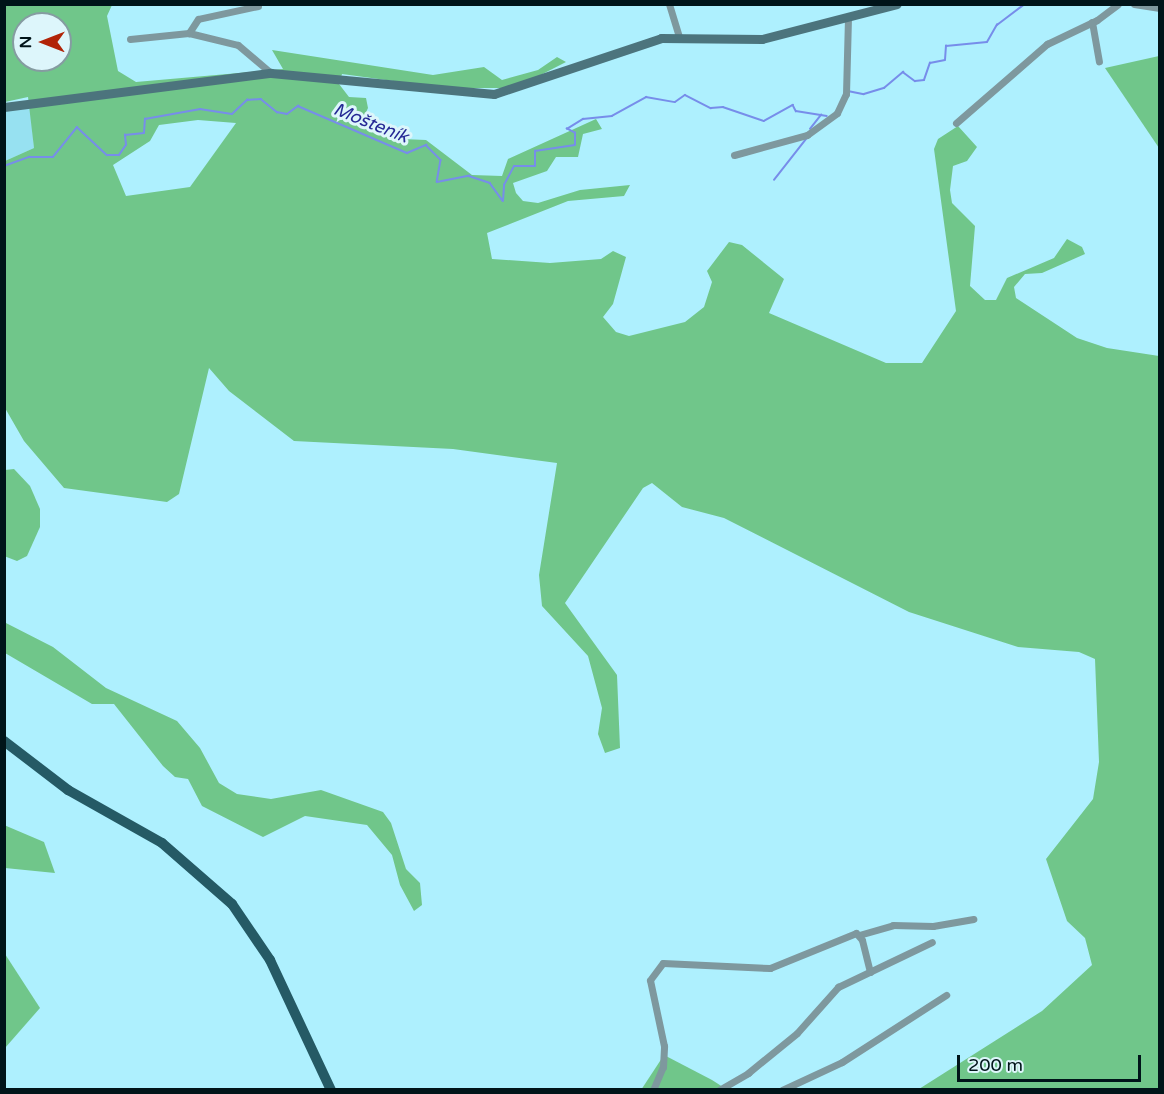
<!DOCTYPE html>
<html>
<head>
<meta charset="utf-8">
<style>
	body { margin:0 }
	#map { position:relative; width:1164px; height:1094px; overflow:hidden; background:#aef0fe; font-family:"Varela Round",sans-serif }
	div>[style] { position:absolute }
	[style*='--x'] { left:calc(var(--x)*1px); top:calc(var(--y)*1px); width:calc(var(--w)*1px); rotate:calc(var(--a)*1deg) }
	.built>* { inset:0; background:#97e1f1 }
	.green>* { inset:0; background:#70c68a }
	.stream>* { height:1.5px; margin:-0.75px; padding:0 0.75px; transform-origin:0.75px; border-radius:0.75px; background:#778dea }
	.street>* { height:7px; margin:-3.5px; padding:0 3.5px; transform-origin:3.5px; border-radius:3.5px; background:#7e989e }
	.secondary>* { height:9px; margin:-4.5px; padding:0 4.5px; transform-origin:4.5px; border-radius:4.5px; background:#4c747d }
	.primary>* { height:10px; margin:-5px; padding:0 5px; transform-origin:5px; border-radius:5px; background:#255a65 }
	span { translate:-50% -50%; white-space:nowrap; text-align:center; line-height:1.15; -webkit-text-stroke:6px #ddf6fb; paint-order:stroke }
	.water-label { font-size:18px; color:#252995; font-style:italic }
	.frame { position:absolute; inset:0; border:6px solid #001419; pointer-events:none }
	.north { position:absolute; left:12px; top:12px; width:60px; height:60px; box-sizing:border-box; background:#ddf6fb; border:2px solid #859ca1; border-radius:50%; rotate:270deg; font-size:16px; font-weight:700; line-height:24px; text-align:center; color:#001419 }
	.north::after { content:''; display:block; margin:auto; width:21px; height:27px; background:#b12408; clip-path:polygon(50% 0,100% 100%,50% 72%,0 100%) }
	.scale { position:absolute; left:957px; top:1055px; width:184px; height:27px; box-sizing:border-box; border:3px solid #001419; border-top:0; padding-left:8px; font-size:18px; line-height:21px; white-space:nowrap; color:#001419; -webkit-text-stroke:4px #ddf6fb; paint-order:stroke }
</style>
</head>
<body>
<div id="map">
	<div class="built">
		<i style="clip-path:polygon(30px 105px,34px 148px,5px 161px,4px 111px)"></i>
	</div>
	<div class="green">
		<i style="clip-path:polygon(evenodd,5px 5px,112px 5px,107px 16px,118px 71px,136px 82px,283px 69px,272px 50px,433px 75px,484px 67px,502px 80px,538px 70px,557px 57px,566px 62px,515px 88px,445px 88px,342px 74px,339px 84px,349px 97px,366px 98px,368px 108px,362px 121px,402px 139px,426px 140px,472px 175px,502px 176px,508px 159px,596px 119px,602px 129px,583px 134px,578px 157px,556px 157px,547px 171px,513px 183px,516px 193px,523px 201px,538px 203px,580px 190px,630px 185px,624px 196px,568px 201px,487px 233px,492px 259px,550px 263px,601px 259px,613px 251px,626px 257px,613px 304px,603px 317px,616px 332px,629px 336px,685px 322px,704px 307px,712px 282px,707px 271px,729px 242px,742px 245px,784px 279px,769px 313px,886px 363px,922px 363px,956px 311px,934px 149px,938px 139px,958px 126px,977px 147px,967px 161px,953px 166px,950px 190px,952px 203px,975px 226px,970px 286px,985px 300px,996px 300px,1007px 278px,1054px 258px,1067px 239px,1082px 247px,1085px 254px,1042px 273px,1025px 274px,1014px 287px,1016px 298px,1077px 338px,1107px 348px,1159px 356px,1159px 1089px,919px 1089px,1042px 1011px,1092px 965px,1085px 938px,1067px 921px,1046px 859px,1093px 799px,1099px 762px,1095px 659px,1079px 652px,1018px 647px,909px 612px,724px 518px,682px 507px,652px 483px,643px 488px,565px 603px,617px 675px,620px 748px,605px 753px,598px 734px,602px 708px,588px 656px,542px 606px,539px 575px,557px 463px,453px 449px,294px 441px,229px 391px,209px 368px,179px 494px,167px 502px,64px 488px,24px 441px,5px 408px,5px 161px,34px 148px,28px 97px,5px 102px,5px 5px,24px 24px,60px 24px,60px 60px,24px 60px,24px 24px,5px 5px,198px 120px,236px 123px,190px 187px,126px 196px,113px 165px,150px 141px,159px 125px,198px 120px)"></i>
		<i style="clip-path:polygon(1159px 56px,1160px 56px,1159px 148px,1105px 68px)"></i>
		<i style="clip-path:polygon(14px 469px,30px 486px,40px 509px,40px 527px,27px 556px,17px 561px,4px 556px,5px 470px)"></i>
		<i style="clip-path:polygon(4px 622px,53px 647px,106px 688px,177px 721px,200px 748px,219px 783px,237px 794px,271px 799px,321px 790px,383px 812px,391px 823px,406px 869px,420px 883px,422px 905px,414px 911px,400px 885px,392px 855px,367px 825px,305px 816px,263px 837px,202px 806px,188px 779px,175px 777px,163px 766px,114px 704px,92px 704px,5px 653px)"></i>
		<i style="clip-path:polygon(4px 825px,44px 842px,55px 873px,5px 868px)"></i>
		<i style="clip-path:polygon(5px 954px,40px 1008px,5px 1048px,4px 1048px)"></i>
		<i style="clip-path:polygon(664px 1055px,712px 1080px,726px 1089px,641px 1090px)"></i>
	</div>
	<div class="stream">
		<i style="--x:848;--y:91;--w:16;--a:11"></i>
		<i style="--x:864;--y:94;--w:21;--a:-17"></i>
		<i style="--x:884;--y:88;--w:25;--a:-40"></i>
		<i style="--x:903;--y:72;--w:15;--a:37"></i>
		<i style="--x:915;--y:81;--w:9;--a:-6"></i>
		<i style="--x:924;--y:80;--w:18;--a:-71"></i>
		<i style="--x:930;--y:63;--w:15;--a:-11"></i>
		<i style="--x:945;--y:60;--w:14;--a:-86"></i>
		<i style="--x:946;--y:46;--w:41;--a:-5.6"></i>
		<i style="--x:987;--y:42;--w:20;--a:-60"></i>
		<i style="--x:997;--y:25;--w:35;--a:-37"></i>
		<i style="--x:810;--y:129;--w:18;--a:-52"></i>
		<i style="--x:4;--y:166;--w:27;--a:-20"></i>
		<i style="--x:29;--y:157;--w:24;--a:0"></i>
		<i style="--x:53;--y:157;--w:38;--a:-51"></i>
		<i style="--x:77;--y:127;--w:41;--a:43"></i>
		<i style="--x:107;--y:155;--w:12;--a:0"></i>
		<i style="--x:119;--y:155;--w:12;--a:-55"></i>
		<i style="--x:126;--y:145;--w:10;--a:-96"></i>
		<i style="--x:125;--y:135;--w:19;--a:-6"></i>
		<i style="--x:144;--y:133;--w:14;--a:-86"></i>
		<i style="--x:145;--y:119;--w:56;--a:-10.3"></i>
		<i style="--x:200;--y:109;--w:32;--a:9"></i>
		<i style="--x:232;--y:114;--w:21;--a:-43"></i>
		<i style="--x:247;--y:100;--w:14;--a:-4"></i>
		<i style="--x:261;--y:99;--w:21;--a:39"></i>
		<i style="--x:277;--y:112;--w:10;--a:11"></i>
		<i style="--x:287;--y:114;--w:14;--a:-36"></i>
		<i style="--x:298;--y:106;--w:119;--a:23.3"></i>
		<i style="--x:407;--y:153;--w:21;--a:-23"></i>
		<i style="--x:426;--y:145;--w:21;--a:45"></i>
		<i style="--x:441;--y:160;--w:22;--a:100"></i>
		<i style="--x:437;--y:182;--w:33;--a:-11"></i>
		<i style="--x:469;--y:176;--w:22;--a:18"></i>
		<i style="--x:490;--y:183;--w:22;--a:54"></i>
		<i style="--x:503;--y:201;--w:16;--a:-86"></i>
		<i style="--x:504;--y:185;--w:21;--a:-62"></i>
		<i style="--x:514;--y:166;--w:21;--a:0"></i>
		<i style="--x:535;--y:166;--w:15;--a:-90"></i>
		<i style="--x:535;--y:151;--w:40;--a:-8.5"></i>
		<i style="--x:575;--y:145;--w:12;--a:-90"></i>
		<i style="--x:575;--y:133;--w:9;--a:-153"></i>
		<i style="--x:567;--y:129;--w:19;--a:-32"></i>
		<i style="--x:583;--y:119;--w:29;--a:-6"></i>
		<i style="--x:612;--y:116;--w:39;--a:-29"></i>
		<i style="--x:646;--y:97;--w:29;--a:10"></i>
		<i style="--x:675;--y:102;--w:12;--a:-35"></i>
		<i style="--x:685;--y:95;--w:29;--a:27"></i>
		<i style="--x:711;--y:108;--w:12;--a:-5"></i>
		<i style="--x:723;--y:107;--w:43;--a:18.9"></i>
		<i style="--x:764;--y:121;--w:33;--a:-29"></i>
		<i style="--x:793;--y:105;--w:7;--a:63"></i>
		<i style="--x:796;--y:111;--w:31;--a:9"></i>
		<i style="--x:774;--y:180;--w:52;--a:-52"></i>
	</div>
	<div class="street">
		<i style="--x:669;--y:4;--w:34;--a:73"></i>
		<i style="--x:1134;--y:4;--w:26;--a:9"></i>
		<i style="--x:258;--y:6;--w:61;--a:167.8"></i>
		<i style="--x:198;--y:19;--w:17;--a:123"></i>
		<i style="--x:189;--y:33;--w:50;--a:13.8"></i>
		<i style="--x:238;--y:45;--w:43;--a:40.3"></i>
		<i style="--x:1092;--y:22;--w:40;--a:80"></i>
		<i style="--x:130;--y:39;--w:59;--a:-5.8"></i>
		<i style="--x:956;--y:123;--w:121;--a:-41"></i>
		<i style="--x:1047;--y:44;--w:55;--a:-25.6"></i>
		<i style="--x:1097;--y:20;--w:26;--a:-37"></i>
		<i style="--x:734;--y:155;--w:76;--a:-15.3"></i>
		<i style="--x:807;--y:135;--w:37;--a:-36"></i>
		<i style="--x:837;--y:113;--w:21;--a:-65"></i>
		<i style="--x:846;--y:94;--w:76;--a:-88.5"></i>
		<i style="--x:859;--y:935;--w:35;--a:-16"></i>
		<i style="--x:893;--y:925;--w:40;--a:1.4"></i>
		<i style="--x:933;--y:926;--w:41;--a:-9.9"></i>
		<i style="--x:653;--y:1090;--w:25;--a:-67"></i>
		<i style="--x:663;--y:1067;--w:21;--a:-87"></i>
		<i style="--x:664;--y:1046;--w:67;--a:-102"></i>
		<i style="--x:650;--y:980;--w:21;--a:-53"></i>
		<i style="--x:663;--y:963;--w:107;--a:2.7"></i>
		<i style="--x:770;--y:968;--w:93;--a:-22.1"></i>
		<i style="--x:856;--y:933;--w:9;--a:49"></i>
		<i style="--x:862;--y:940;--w:33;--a:76"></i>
		<i style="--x:719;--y:1090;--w:34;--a:-30"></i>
		<i style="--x:748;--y:1073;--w:63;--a:-39.2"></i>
		<i style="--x:797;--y:1033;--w:62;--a:-48.3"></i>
		<i style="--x:838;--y:987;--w:104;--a:-25.6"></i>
		<i style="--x:782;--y:1090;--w:66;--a:-25"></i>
		<i style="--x:842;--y:1062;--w:124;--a:-32.8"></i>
	</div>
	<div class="secondary">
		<i style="--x:4;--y:107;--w:269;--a:-7.3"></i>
		<i style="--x:271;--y:73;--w:224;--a:5.4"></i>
		<i style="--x:494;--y:94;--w:176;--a:-18.5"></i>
		<i style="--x:661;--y:38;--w:101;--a:0.6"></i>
		<i style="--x:762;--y:39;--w:139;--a:-14.5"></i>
	</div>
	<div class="primary">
		<i style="--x:4;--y:741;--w:81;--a:37.4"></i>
		<i style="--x:68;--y:790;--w:108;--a:29.4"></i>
		<i style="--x:162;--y:843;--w:93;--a:41.1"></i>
		<i style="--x:232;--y:904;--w:68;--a:55.8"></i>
		<i style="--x:270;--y:960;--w:144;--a:64.9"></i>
	</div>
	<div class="water-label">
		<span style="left:371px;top:123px;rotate:22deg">Mošteník</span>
	</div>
	<div class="frame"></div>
	<div class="north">N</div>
	<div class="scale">200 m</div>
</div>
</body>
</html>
